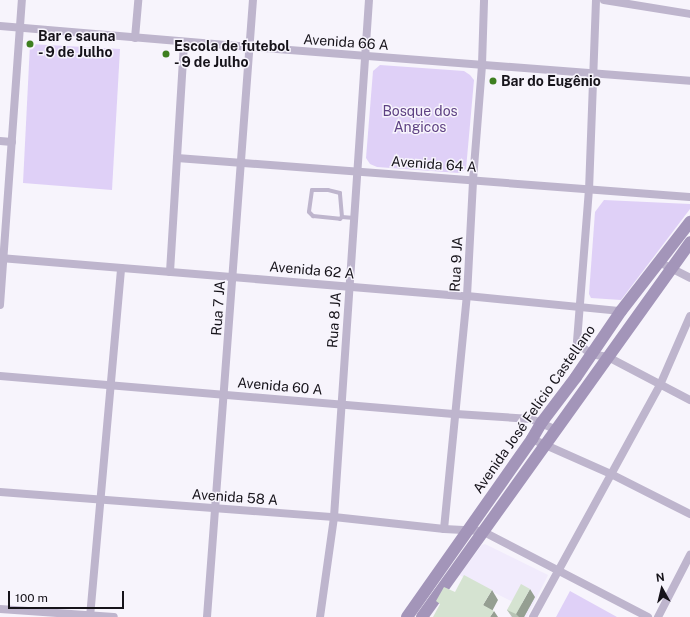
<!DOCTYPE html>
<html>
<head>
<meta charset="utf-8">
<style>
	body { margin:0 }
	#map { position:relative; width:690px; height:617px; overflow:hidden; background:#f7f4fc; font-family:"Public Sans",sans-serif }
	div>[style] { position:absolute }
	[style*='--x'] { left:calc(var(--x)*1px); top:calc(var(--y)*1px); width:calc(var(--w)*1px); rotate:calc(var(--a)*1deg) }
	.built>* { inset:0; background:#f1ebfc }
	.green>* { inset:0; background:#dfd0f7 }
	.lane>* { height:4px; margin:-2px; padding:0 2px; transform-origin:2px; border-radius:2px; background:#beb5cd }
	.street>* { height:8px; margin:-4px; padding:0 4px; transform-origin:4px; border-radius:4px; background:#beb5cd }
	.secondary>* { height:12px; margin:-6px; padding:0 6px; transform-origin:6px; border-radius:6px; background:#a395b9 }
	.wall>* { inset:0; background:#b7c3b4 }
	.shaded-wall>* { inset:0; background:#959f92 }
	.building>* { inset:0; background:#d5e3d1 }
	.dots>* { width:11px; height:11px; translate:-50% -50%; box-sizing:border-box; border:2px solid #f7f4fc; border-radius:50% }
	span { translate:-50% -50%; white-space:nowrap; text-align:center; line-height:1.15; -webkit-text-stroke:3px #f7f4fc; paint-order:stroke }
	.poi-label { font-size:14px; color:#16131a; font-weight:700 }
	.left { translate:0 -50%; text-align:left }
	.street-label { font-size:14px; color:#16131a }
	.park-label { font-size:14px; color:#5e4183 }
	.north { position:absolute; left:642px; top:569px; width:40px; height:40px; -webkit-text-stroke:3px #f7f4fc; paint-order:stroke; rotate:352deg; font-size:11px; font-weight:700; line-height:16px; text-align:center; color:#16131a }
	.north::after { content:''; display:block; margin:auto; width:14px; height:18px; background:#16131a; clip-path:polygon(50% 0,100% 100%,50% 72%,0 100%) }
	.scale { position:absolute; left:8px; top:591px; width:116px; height:18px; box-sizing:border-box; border:2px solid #16131a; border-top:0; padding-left:5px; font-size:12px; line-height:14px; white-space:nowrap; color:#16131a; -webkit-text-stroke:3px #f7f4fc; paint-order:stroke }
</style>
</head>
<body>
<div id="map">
	<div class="built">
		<i style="clip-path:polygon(485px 544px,548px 575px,527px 617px,510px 617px,517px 604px,459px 575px,482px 545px)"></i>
	</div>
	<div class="green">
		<i style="clip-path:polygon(30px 44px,120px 49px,112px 190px,23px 183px)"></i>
		<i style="clip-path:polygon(380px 65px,464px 71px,470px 75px,474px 80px,466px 169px,459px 173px,377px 167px,370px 164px,366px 158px,373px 71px)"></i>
		<i style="clip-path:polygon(604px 200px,690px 204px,690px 209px,621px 300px,591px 298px,589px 294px,595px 212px)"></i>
		<i style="clip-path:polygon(570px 591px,617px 617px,556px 617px)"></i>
	</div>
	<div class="lane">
		<i style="--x:342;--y:217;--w:24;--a:-95"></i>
		<i style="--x:340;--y:193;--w:12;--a:-166"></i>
		<i style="--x:328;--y:190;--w:16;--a:180"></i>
		<i style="--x:312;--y:190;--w:22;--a:98"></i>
		<i style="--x:309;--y:212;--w:6;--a:45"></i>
		<i style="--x:313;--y:216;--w:27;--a:6"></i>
		<i style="--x:340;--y:219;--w:3;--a:-45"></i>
		<i style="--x:342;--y:217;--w:12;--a:5"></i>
	</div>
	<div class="street">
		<i style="--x:596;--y:0;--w:189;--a:92.1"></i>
		<i style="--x:589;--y:189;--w:154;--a:94.5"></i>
		<i style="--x:577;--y:343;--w:18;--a:38"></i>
		<i style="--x:591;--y:354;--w:17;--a:10"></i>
		<i style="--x:608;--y:357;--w:93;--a:27.7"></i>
		<i style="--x:604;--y:0;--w:87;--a:9.2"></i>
		<i style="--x:0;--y:26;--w:251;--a:4.8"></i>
		<i style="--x:250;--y:47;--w:441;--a:4.4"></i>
		<i style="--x:135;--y:38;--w:38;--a:-85"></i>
		<i style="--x:0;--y:141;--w:12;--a:5"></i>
		<i style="--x:177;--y:158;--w:514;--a:4.35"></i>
		<i style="--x:0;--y:258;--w:469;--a:4.7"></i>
		<i style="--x:467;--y:296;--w:155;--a:5.6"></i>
		<i style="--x:659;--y:262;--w:35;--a:27"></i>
		<i style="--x:170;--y:272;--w:230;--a:-86.5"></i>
		<i style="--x:0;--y:305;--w:306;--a:-85.9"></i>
		<i style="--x:0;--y:376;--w:458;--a:4.8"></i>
		<i style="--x:456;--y:414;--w:75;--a:3.8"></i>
		<i style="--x:531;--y:419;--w:26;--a:23"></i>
		<i style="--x:532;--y:439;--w:86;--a:23.9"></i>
		<i style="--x:611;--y:474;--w:89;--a:26.9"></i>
		<i style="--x:0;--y:492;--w:335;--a:4.3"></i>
		<i style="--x:334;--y:517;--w:111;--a:6.2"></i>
		<i style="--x:444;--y:529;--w:38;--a:3"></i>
		<i style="--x:482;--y:531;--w:187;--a:27.4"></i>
		<i style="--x:444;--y:529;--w:234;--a:-84.4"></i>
		<i style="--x:467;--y:296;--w:116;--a:-87"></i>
		<i style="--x:473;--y:180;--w:115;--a:-85.5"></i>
		<i style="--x:482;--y:65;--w:65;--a:-88.2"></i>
		<i style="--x:0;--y:609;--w:114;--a:4"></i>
		<i style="--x:90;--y:617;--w:350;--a:-84.9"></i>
		<i style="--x:207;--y:617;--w:619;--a:-85.74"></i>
		<i style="--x:320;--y:617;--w:101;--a:-82"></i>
		<i style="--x:334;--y:517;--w:518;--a:-86.13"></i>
		<i style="--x:533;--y:617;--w:264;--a:-61.3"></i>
		<i style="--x:660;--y:385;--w:75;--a:-66.5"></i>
		<i style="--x:658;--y:617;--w:70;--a:-62.7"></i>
	</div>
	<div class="secondary">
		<i style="--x:407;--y:617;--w:218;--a:-54.9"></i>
		<i style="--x:532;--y:439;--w:20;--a:-60"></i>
		<i style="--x:542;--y:422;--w:56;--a:-52.9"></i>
		<i style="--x:576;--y:377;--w:80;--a:-55.7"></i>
		<i style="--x:621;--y:311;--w:113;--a:-52.2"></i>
		<i style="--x:422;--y:617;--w:461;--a:-54.4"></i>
	</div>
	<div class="wall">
		<i style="clip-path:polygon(535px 597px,524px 617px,512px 617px,507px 610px)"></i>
	</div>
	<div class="shaded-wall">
		<i style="clip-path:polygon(530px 589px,535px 597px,524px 617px,519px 617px,516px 614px)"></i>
		<i style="clip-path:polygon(492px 590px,498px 600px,490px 615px,483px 605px)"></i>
		<i style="clip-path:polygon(494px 611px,498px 617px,490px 617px)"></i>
	</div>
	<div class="building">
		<i style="clip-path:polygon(464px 575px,492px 590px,483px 605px,494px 611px,490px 617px,433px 617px,440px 604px,436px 601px,444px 587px,455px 592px)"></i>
		<i style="clip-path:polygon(521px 584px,530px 589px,516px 614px,507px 610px)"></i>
	</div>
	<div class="dots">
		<i style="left:30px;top:44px;background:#3e7f20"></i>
		<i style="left:166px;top:54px;background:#3e7f20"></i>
		<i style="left:493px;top:81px;background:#3e7f20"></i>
	</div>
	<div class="poi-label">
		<span class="left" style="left:38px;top:44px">Bar e sauna<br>- 9 de Julho</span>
		<span class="left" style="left:174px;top:54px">Escola de futebol<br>- 9 de Julho</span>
		<span class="left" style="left:501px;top:81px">Bar do Eugênio</span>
	</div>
	<div class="street-label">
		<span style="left:346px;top:42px;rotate:4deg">Avenida 66 A</span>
		<span style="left:434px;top:164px;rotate:4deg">Avenida 64 A</span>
		<span style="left:456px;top:264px;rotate:-87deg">Rua 9 JA</span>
		<span style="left:312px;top:270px;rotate:5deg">Avenida 62 A</span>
		<span style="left:218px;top:308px;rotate:-86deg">Rua 7 JA</span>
		<span style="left:334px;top:320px;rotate:-86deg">Rua 8 JA</span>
		<span style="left:280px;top:386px;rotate:5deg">Avenida 60 A</span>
		<span style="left:534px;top:409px;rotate:-55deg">Avenida José Felício Castellano</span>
		<span style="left:235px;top:497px;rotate:4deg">Avenida 58 A</span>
	</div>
	<div class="park-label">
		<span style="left:420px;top:119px">Bosque dos<br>Angicos</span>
	</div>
	<div class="north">N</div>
	<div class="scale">100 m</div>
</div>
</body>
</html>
